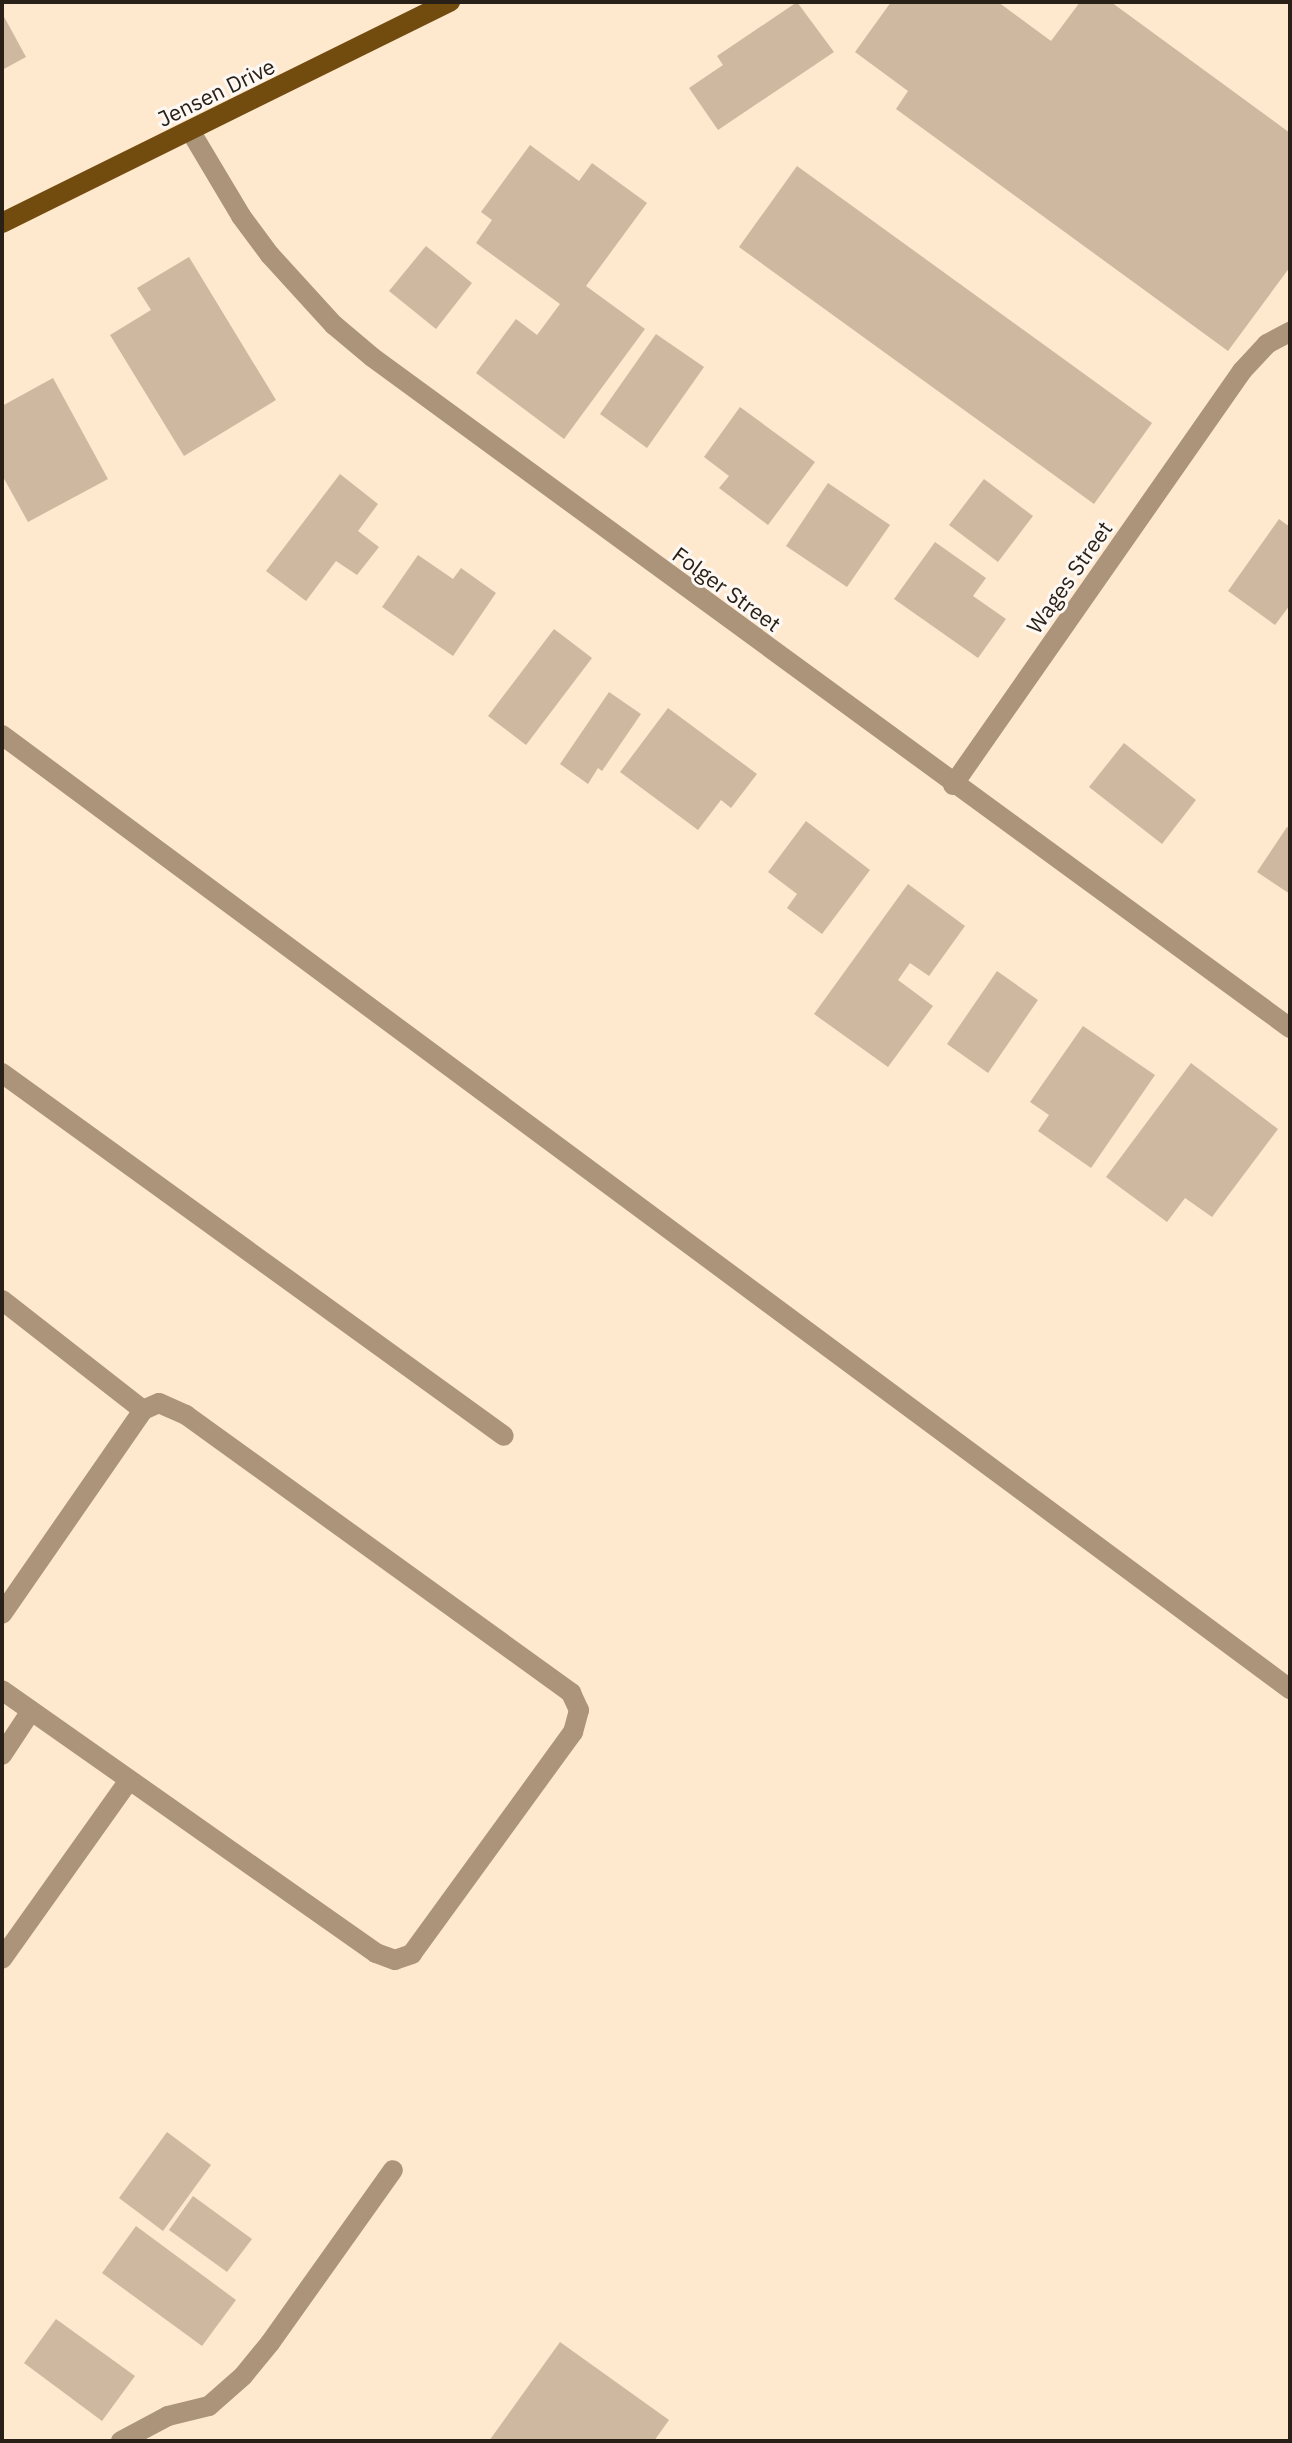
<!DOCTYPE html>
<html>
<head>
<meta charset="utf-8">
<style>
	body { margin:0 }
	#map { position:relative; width:1292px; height:2443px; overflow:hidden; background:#fee8ce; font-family:"IBM Plex Sans",sans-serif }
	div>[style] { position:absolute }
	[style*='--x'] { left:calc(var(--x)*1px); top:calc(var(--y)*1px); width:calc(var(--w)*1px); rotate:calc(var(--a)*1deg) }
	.building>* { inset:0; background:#ceb9a0 }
	.minor>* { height:20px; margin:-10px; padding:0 10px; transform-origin:10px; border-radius:10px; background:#ab9479 }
	.major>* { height:20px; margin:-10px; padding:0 10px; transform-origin:10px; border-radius:10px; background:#724b0e }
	span { translate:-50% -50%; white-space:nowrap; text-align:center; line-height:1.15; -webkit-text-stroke:6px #fdf8f3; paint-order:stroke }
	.street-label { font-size:22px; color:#292117 }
	.frame { position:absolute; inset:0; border:4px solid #292117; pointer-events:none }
</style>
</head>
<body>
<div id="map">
	<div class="building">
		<i style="clip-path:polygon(797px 2px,834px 52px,718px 130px,689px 88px,723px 65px,717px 56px)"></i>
		<i style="clip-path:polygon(891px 2px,998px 2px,1051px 41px,1080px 2px,1111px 2px,1290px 133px,1290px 267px,1228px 351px,896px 109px,908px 91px,855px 52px)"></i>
		<i style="clip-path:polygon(2px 13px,26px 57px,2px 70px)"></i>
		<i style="clip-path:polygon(530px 145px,579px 181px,592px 163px,647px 203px,586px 286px,645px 329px,564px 439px,476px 373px,516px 319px,537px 335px,560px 304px,476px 243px,492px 220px,481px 212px)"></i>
		<i style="clip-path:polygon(797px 166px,1152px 423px,1094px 504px,739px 247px)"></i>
		<i style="clip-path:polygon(426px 246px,472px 283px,436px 329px,389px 291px)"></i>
		<i style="clip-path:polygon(189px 257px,276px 400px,184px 456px,110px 335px,151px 310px,137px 288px)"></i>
		<i style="clip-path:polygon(656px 334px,704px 367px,647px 448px,600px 414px)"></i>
		<i style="clip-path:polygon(53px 378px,108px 479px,28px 522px,2px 475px,2px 406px)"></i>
		<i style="clip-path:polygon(740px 407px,815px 462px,768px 525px,719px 488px,729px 476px,704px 457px)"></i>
		<i style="clip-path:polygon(340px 474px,378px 504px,358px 531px,379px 547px,357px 575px,336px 561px,306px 601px,266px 571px)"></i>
		<i style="clip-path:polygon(984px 479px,1033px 516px,998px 562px,949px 525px)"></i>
		<i style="clip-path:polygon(828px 483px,890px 525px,847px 587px,786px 546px)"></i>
		<i style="clip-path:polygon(1279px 519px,1290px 527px,1290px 605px,1275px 625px,1228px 591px)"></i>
		<i style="clip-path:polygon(935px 542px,986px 578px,973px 596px,1006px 619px,978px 658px,894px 599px)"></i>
		<i style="clip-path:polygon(418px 555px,453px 579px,461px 568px,496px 593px,453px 656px,382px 607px)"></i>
		<i style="clip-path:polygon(554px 629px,592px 658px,526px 745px,488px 716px)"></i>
		<i style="clip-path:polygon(609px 692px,641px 714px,602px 771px,598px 768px,588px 784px,560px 764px)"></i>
		<i style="clip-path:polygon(668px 708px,757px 774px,731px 808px,721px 800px,698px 830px,620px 772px)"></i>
		<i style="clip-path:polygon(1124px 743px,1196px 800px,1162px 844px,1089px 787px)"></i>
		<i style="clip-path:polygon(806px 821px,870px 870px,822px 934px,787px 908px,797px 894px,768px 872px)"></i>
		<i style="clip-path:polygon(1287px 827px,1290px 828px,1290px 894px,1257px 872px)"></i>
		<i style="clip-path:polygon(908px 884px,965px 926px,929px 976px,910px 963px,898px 980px,933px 1006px,888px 1067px,814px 1014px)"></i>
		<i style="clip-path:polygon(997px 971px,1038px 1000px,988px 1073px,947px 1044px)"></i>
		<i style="clip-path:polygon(1083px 1026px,1155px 1075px,1091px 1168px,1038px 1131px,1049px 1115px,1030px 1102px)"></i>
		<i style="clip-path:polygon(1191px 1063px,1278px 1129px,1212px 1217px,1185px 1198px,1167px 1222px,1106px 1177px)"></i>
		<i style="clip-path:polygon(167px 2132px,211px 2165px,163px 2231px,119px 2198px)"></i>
		<i style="clip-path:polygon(193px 2196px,252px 2239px,227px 2272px,169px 2230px)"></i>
		<i style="clip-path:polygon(136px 2226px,236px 2300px,202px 2346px,102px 2273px)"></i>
		<i style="clip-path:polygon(56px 2319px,135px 2376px,102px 2421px,24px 2363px)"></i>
		<i style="clip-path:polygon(560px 2342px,669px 2420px,654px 2441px,489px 2441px)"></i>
	</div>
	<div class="minor">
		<i style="--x:191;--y:132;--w:98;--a:59.2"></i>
		<i style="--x:241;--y:216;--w:49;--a:53.4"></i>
		<i style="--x:270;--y:255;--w:95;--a:47.6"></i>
		<i style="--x:334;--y:325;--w:50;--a:40.1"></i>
		<i style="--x:372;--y:357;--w:1137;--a:36.16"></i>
		<i style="--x:2;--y:735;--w:1603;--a:36.53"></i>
		<i style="--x:953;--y:785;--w:505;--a:-55.08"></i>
		<i style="--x:1242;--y:371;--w:37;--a:-47"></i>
		<i style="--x:1267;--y:344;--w:26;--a:-28"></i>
		<i style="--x:2;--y:1073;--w:619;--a:35.87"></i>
		<i style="--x:2;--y:1300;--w:179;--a:38"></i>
		<i style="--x:2;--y:1614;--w:248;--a:-55.3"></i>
		<i style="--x:143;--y:1410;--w:17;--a:-24"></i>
		<i style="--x:159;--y:1403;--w:30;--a:24"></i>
		<i style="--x:186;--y:1415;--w:475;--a:35.8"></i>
		<i style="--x:571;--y:1693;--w:19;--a:65"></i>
		<i style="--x:579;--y:1710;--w:23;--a:105"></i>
		<i style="--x:573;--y:1732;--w:274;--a:126"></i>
		<i style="--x:412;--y:1954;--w:18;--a:161"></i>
		<i style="--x:395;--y:1960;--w:20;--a:-160"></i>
		<i style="--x:376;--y:1953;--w:457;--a:-144.9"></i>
		<i style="--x:2;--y:1755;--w:53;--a:-56.6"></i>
		<i style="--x:2;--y:1959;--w:219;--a:-54.6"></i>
		<i style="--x:121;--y:2441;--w:53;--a:-28"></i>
		<i style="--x:168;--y:2416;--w:42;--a:-13.7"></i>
		<i style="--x:209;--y:2406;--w:45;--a:-41.4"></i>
		<i style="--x:243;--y:2376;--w:43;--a:-50.7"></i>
		<i style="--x:270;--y:2343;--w:212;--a:-54.6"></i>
	</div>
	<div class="major">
		<i style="--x:2;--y:223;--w:500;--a:-26.3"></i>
	</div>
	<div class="street-label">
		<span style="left:216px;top:92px;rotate:-26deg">Jensen Drive</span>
		<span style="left:1069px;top:577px;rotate:-55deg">Wages Street</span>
		<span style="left:727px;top:589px;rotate:36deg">Folger Street</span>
	</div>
	<div class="frame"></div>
</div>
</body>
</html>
